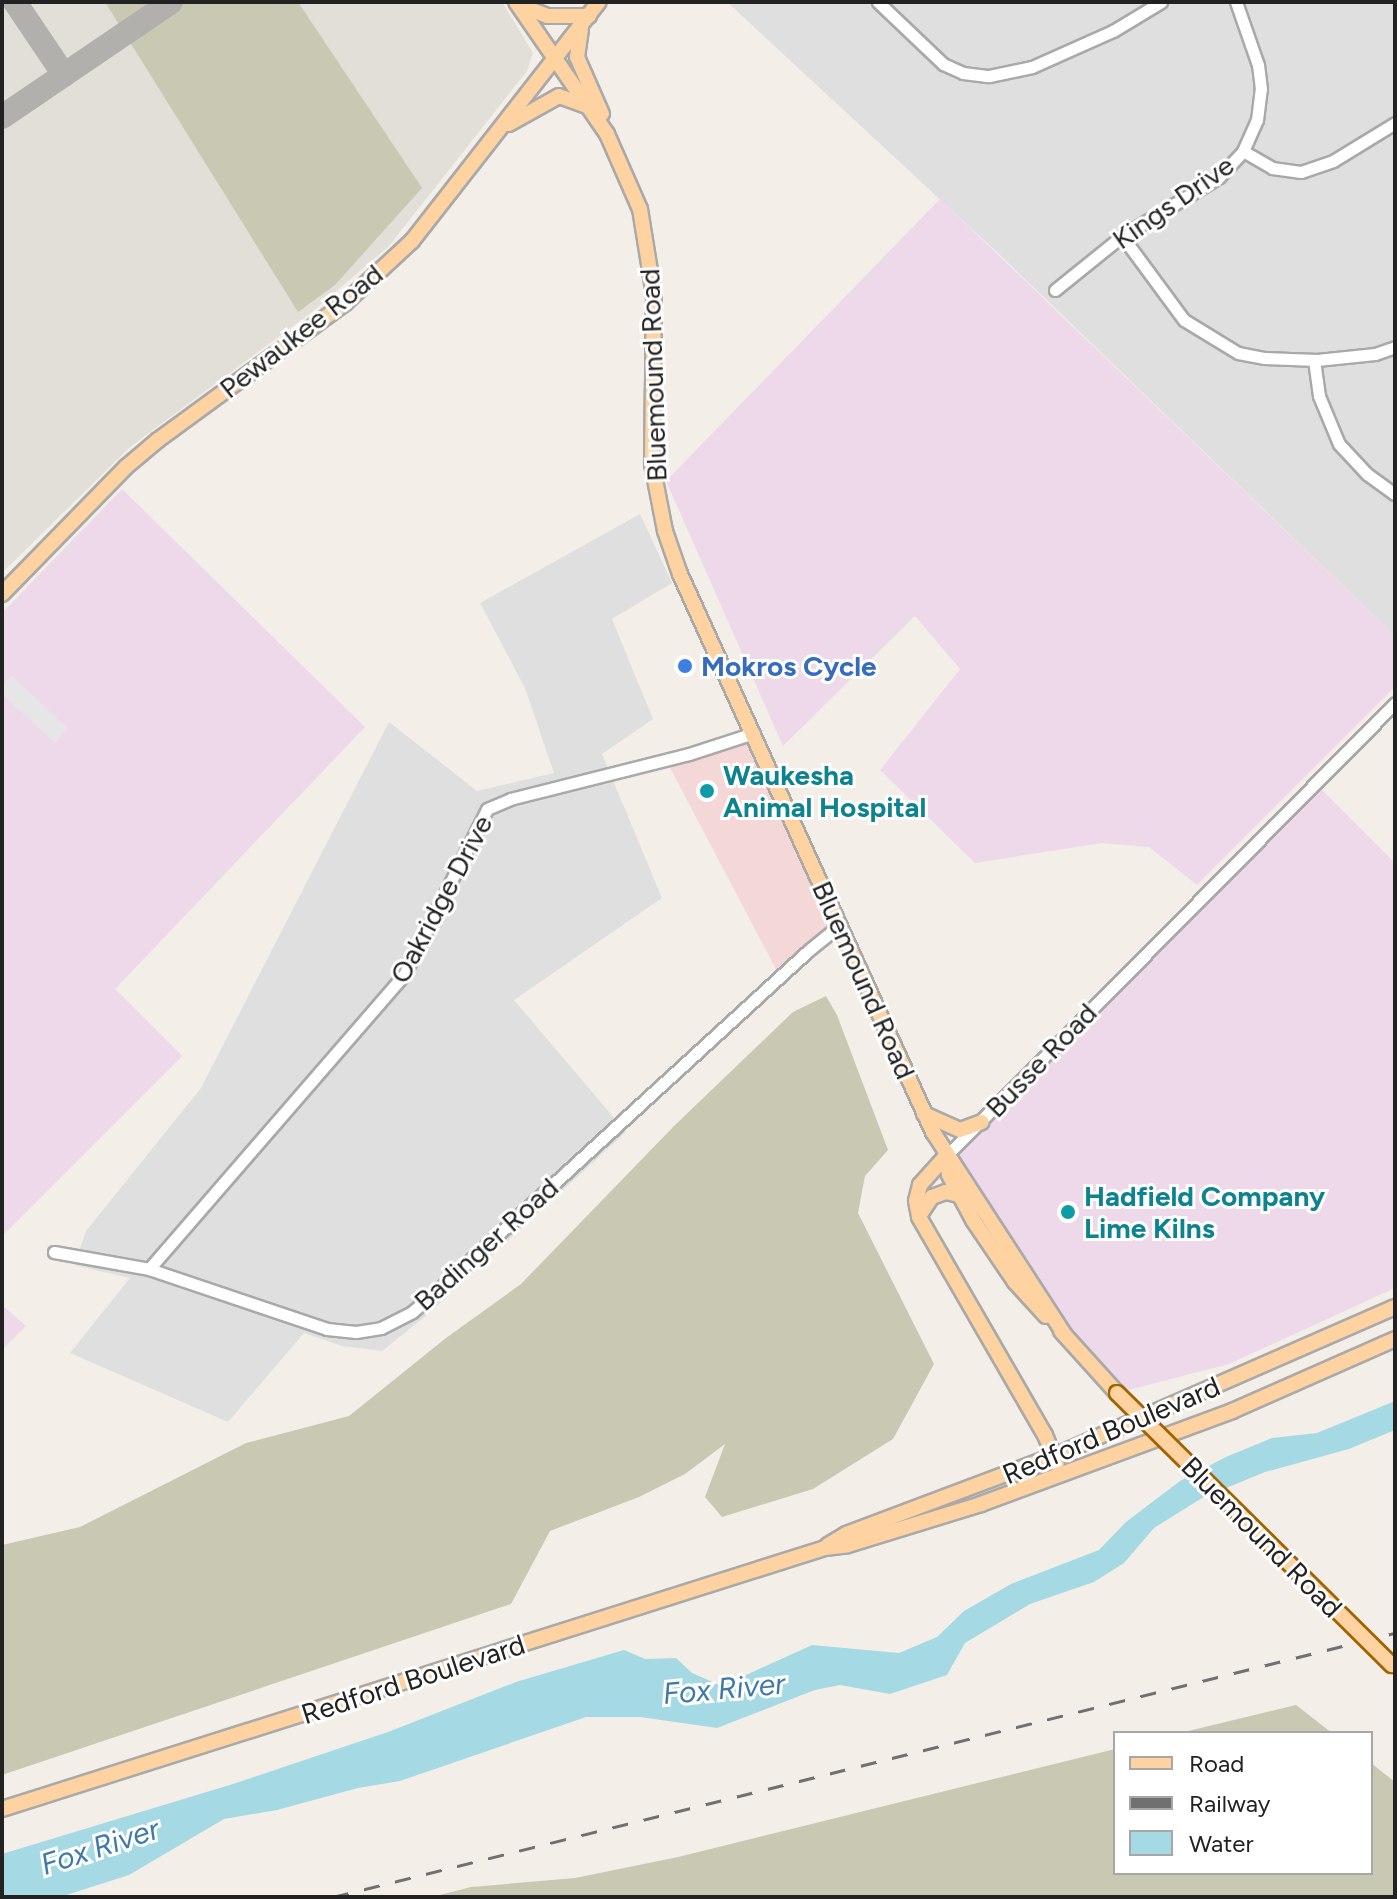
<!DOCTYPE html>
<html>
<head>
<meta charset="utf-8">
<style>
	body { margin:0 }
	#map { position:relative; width:1397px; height:1899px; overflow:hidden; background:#f3efe8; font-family:Figtree,sans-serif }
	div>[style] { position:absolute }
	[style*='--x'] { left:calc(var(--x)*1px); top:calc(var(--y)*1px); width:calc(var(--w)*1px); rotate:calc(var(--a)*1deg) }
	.residential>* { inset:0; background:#e0dfdf }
	.commercial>* { inset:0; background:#f4d7d7 }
	.industrial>* { inset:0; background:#edd9ea }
	.airport>* { inset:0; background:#e2dfd9 }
	.construction>* { inset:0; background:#c9c8b2 }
	.parking>* { inset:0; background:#e6e6e6 }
	.water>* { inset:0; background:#a5d9e4 }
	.taxiway>* { height:24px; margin:-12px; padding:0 12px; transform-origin:12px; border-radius:12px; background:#b2b0ac }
	.roads { filter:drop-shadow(2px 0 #a9a9a9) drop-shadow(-2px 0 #a9a9a9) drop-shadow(0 2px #a9a9a9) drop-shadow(0 -2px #a9a9a9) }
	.minor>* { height:11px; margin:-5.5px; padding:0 5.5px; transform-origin:5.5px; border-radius:5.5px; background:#fff }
	.major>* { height:14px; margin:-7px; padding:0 7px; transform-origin:7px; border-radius:7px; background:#ffd2a1 }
	.rail>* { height:3px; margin-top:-1.5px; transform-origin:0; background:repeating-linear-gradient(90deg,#707070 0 16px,transparent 0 32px) }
	.bridges { filter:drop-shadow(2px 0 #a06400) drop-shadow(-2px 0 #a06400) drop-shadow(0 2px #a06400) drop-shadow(0 -2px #a06400) }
	.major-bridge>* { height:14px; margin:-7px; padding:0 7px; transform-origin:7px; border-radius:7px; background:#ffd2a1 }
	.dots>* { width:22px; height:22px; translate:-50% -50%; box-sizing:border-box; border:4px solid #fff; border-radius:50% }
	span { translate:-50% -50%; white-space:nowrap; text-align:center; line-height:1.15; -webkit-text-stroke:6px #fff; paint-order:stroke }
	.street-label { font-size:28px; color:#222 }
	.shop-label { font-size:28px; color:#366cbe; font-weight:700 }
	.left { translate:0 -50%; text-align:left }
	.culture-label { font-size:28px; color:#0d838f; font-weight:700 }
	.water-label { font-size:30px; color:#3e79ac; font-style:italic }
	.frame { position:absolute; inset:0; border:4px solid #222; pointer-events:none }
	.legend { position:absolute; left:1113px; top:1731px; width:260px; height:144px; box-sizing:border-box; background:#fff; border:2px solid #a7a7a7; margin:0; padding:10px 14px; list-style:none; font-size:24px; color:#222 }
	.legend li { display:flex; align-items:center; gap:16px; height:40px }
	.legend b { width:40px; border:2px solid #a7a7a7 }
</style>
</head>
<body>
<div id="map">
	<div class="residential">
		<i style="clip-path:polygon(727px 2px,1395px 2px,1395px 636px,999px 254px)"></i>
		<i style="clip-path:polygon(640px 514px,672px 583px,612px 619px,653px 719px,602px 754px,662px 898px,514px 1000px,626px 1132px,427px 1315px,382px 1351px,342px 1346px,304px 1333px,228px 1422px,70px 1353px,130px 1278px,74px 1265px,86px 1231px,201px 1088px,389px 722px,477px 791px,554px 773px,525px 688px,480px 603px)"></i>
	</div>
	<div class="commercial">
		<i style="clip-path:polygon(754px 733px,839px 926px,780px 977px,666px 760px)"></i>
	</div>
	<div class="industrial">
		<i style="clip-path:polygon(940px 199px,1395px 636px,1395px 687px,1197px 885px,1149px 847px,1102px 843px,975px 863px,880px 770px,960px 669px,915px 616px,783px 746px,666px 481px)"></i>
		<i style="clip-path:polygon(122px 489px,365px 727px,115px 989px,182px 1056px,2px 1236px,2px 613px)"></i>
		<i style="clip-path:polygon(1315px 783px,1395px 863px,1395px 1288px,1229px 1364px,1117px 1393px,1095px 1369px,946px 1156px)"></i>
		<i style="clip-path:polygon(2px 1305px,26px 1326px,2px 1350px)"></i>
	</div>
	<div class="airport">
		<i style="clip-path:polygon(2px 2px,502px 2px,533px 53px,527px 71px,389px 246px,312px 312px,130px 447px,2px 573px)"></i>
	</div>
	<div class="construction">
		<i style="clip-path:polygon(105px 2px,298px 2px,422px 188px,335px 285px,298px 312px)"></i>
		<i style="clip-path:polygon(826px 996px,837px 1015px,888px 1150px,865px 1176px,858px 1213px,934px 1364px,893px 1439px,813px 1489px,722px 1517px,705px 1497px,725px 1444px,685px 1474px,639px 1497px,550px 1531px,511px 1604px,2px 1775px,2px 1545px,80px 1527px,246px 1443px,349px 1416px,446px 1338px,521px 1284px,675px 1125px,793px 1012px)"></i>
		<i style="clip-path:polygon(1296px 1705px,1332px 1733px,1180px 1733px)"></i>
		<i style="clip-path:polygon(1115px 1749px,1115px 1873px,1371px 1873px,1371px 1763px,1395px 1782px,1395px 1897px,432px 1897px,471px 1887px,575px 1878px,678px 1857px)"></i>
	</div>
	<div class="parking">
		<i style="clip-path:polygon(12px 676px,68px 729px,55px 743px,2px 694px,2px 686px)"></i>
	</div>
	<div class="water">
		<i style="clip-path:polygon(1395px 1401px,1395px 1430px,1349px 1449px,1265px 1472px,1202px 1498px,1154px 1528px,1124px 1563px,1094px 1582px,1030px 1604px,965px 1643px,947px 1675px,890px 1694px,840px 1685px,815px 1690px,717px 1728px,640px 1717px,586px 1717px,400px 1781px,358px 1788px,277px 1810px,224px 1819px,129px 1875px,60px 1897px,2px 1897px,2px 1854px,233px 1784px,388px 1732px,516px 1682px,624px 1650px,645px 1659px,676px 1658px,692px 1673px,722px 1686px,812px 1645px,899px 1653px,937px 1637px,964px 1611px,1011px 1584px,1099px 1550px,1126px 1522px,1180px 1481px,1226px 1457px,1272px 1438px,1317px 1433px)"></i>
	</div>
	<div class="taxiway">
		<i style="--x:15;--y:2;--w:88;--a:56.1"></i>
		<i style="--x:2;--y:117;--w:204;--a:-34.2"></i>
	</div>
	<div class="roads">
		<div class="minor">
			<i style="--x:878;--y:2;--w:90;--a:43.6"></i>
			<i style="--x:943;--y:64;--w:22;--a:24"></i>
			<i style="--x:963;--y:73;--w:26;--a:7"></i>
			<i style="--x:989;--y:76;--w:44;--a:-11.8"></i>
			<i style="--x:1032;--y:67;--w:89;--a:-24"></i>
			<i style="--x:1113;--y:31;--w:56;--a:-31.1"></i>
			<i style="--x:1243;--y:151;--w:34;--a:30"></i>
			<i style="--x:1272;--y:168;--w:29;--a:8"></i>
			<i style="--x:1301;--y:172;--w:34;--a:-19"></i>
			<i style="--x:1333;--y:161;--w:73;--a:-31.5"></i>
			<i style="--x:1122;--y:236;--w:104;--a:53.6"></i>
			<i style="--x:1184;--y:320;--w:63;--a:31.4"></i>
			<i style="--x:1238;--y:353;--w:26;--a:11"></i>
			<i style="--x:1264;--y:358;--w:53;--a:2.2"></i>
			<i style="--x:1317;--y:360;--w:58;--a:-5.9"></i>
			<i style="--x:1375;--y:354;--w:21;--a:-19"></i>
			<i style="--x:1055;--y:290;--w:86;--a:-38.9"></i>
			<i style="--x:1122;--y:236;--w:114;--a:-31.3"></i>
			<i style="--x:1219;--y:177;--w:35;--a:-47"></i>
			<i style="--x:1243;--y:151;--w:34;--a:-66"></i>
			<i style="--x:1257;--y:120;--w:31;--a:-83"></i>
			<i style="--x:1261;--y:89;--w:24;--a:-97"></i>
			<i style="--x:1258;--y:65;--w:67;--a:-109.2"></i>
			<i style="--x:1314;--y:360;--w:36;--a:82"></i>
			<i style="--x:1319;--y:396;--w:52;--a:67.4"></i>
			<i style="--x:1339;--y:444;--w:41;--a:47"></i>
			<i style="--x:1367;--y:474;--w:34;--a:36"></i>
			<i style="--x:946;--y:1156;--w:638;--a:-45.25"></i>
			<i style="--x:54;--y:1252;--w:97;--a:10.1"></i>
			<i style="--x:149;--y:1269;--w:188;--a:18.6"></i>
			<i style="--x:327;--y:1329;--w:29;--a:6"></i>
			<i style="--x:356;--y:1332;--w:25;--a:-9"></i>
			<i style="--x:381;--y:1328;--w:35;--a:-27"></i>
			<i style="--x:412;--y:1312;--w:25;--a:-40"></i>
			<i style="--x:431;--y:1296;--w:512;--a:-42.47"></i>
			<i style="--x:809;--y:950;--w:38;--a:-39"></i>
			<i style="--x:149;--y:1269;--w:391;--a:-49.1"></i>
			<i style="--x:405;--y:973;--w:183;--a:-63.4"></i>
			<i style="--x:487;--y:809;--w:25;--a:-23"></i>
			<i style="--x:510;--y:799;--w:185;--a:-14.1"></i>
			<i style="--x:689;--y:754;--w:68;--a:-17.9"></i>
		</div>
		<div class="major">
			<i style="--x:516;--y:2;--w:160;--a:55.4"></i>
			<i style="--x:607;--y:134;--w:82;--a:66.3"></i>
			<i style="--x:640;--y:209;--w:87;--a:80.8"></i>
			<i style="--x:654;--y:295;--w:169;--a:90.7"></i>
			<i style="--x:652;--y:464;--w:68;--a:79"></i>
			<i style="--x:665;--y:531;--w:46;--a:70.8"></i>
			<i style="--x:680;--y:574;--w:613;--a:65.61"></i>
			<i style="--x:933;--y:1132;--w:242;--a:57"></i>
			<i style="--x:519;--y:5;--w:30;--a:21"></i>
			<i style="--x:547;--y:16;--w:42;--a:0"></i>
			<i style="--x:581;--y:29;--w:28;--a:98"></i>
			<i style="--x:577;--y:57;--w:62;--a:66.3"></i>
			<i style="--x:509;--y:124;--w:57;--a:-29.2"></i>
			<i style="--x:559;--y:96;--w:33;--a:20"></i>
			<i style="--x:2;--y:594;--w:177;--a:-45.7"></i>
			<i style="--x:126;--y:467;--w:42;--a:-40.2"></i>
			<i style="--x:158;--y:440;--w:232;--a:-36.2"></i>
			<i style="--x:345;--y:303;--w:91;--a:-42.8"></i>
			<i style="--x:412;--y:241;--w:303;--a:-52"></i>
			<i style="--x:924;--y:1114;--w:39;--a:24"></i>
			<i style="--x:960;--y:1130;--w:23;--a:-20"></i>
			<i style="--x:946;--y:1156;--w:39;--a:132"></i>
			<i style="--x:920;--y:1185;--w:16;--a:104"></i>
			<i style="--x:916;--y:1201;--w:16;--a:79"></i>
			<i style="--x:919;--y:1217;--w:252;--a:60"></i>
			<i style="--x:1045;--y:1435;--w:31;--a:68"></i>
			<i style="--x:946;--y:1156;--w:19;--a:81"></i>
			<i style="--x:949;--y:1175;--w:51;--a:61.9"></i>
			<i style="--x:973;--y:1220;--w:75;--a:55.9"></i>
			<i style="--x:1015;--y:1282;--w:46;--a:47.6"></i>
			<i style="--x:919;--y:1216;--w:23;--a:-56"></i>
			<i style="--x:932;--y:1197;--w:15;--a:-20"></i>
			<i style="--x:946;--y:1192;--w:13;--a:13"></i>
			<i style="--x:1061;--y:1331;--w:84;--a:47.9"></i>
			<i style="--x:828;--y:1545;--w:21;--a:-31"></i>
			<i style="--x:846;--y:1534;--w:222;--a:-20.6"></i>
			<i style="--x:1054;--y:1456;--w:372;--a:-23.6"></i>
			<i style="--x:2;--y:1809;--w:863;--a:-17.6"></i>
			<i style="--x:825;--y:1548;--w:23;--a:-7"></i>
			<i style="--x:848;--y:1545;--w:139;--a:-17.1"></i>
			<i style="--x:981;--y:1504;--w:268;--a:-20.3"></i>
			<i style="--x:1232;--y:1411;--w:178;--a:-23.8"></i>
		</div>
	</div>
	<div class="rail">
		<i style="--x:333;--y:1897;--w:1094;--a:-13.96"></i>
	</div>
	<div class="bridges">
		<div class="major-bridge">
			<i style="--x:1117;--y:1393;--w:387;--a:44.7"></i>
		</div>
	</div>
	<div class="dots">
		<i style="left:685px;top:666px;background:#3f7fe0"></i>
		<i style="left:707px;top:791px;background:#0f9aa8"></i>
		<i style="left:1068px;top:1212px;background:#0f9aa8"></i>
	</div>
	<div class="street-label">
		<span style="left:1173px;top:202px;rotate:-35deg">Kings Drive</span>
		<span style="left:301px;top:331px;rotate:-38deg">Pewaukee Road</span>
		<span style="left:653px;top:375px;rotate:-92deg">Bluemound Road</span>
		<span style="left:441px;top:899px;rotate:-62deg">Oakridge Drive</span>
		<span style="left:864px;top:980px;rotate:66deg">Bluemound Road</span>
		<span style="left:1041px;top:1060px;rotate:-46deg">Busse Road</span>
		<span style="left:486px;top:1244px;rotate:-42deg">Badinger Road</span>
		<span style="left:1111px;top:1430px;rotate:-23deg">Redford Boulevard</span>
		<span style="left:1262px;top:1537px;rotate:45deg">Bluemound Road</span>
		<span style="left:413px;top:1679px;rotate:-18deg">Redford Boulevard</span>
	</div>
	<div class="shop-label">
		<span class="left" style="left:701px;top:666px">Mokros Cycle</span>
	</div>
	<div class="culture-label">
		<span class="left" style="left:723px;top:791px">Waukesha<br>Animal Hospital</span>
		<span class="left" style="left:1084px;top:1212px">Hadfield Company<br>Lime Kilns</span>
	</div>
	<div class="water-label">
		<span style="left:724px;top:1689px;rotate:-5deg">Fox River</span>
		<span style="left:100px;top:1847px;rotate:-18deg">Fox River</span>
	</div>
	<div class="frame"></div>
	<ul class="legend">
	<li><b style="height:10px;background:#ffd2a1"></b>Road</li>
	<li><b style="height:10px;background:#707070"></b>Railway</li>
	<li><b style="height:22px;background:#a5d9e4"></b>Water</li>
	</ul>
</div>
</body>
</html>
